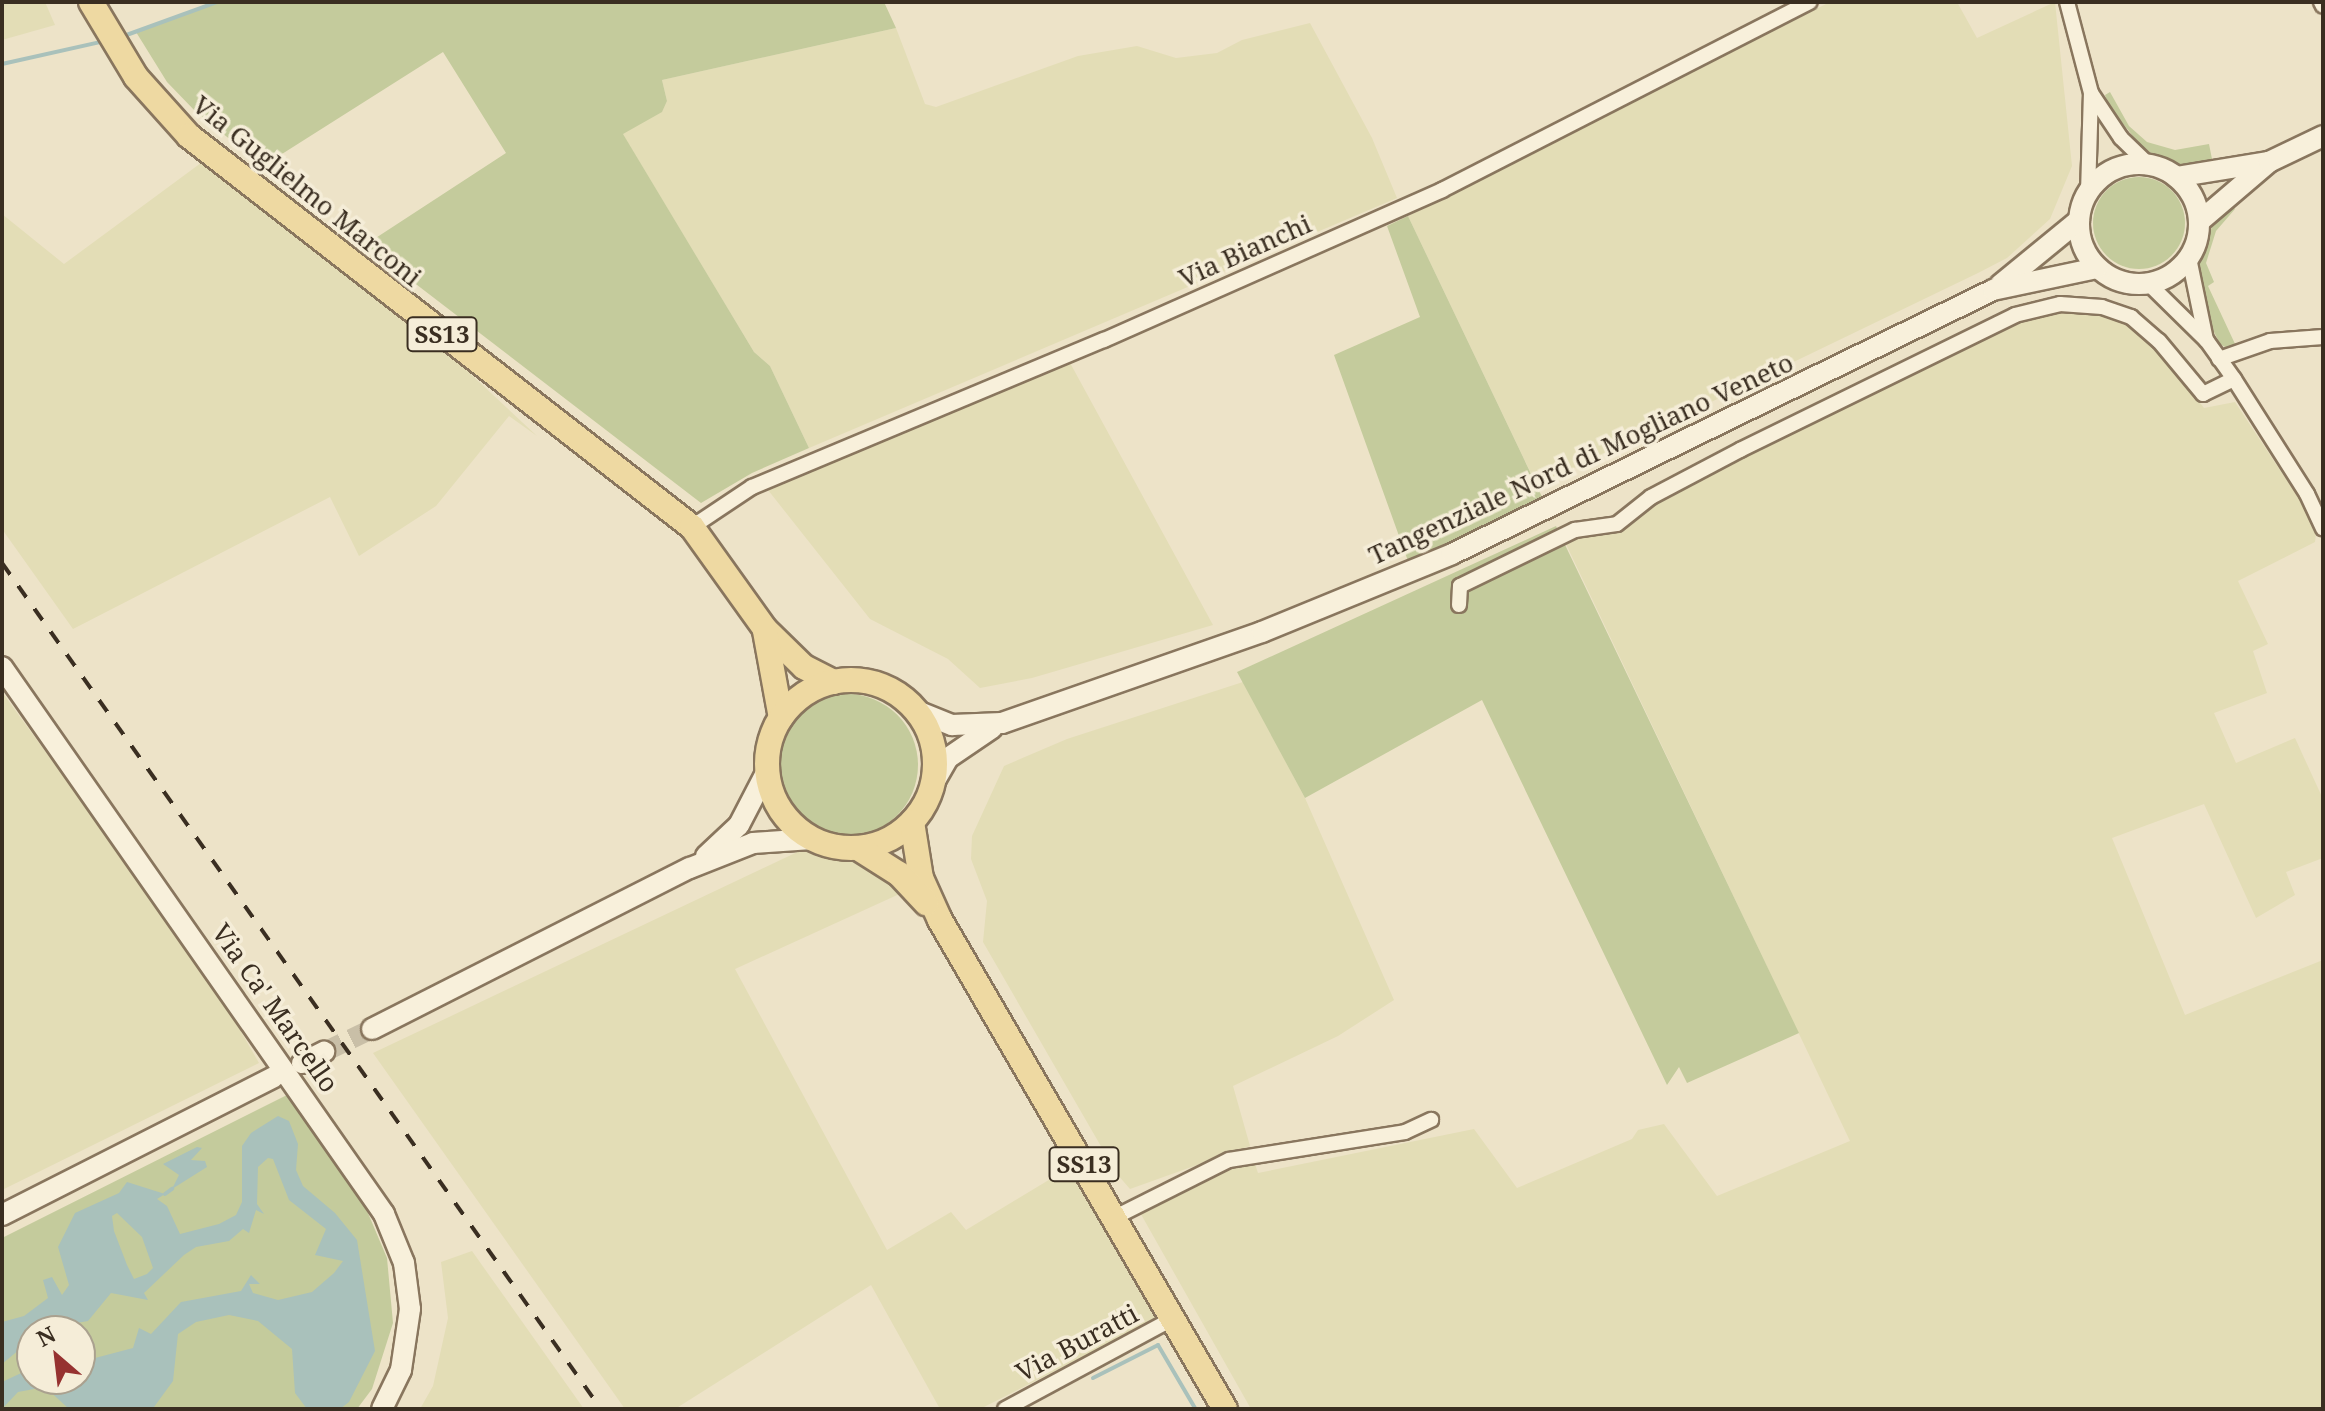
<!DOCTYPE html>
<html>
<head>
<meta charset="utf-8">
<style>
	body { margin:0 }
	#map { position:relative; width:2325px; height:1411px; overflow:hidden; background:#ede3c8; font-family:"Noto Serif",serif }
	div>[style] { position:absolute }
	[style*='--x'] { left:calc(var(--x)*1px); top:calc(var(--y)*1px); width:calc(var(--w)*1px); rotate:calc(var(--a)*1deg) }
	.farmland>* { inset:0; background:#e3ddb6 }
	.green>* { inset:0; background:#c4cb9c }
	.round { border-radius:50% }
	.water>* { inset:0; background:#a9c1bb }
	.stream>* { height:4px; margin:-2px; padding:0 2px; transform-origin:2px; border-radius:2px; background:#a9c1bb }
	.secondary-tunnel>* { height:20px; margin-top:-10px; transform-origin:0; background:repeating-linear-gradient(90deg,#c9bfa7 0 20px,transparent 0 30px) }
	.roads { filter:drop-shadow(2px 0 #89765e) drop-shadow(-2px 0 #89765e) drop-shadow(0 2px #89765e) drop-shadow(0 -2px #89765e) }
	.street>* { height:14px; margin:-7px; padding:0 7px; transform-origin:7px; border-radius:7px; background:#f8f0db }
	.secondary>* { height:20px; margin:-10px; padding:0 10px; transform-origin:10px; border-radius:10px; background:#f8f0db }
	.secondary>.ring { margin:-10px; padding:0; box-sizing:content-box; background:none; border:20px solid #f8f0db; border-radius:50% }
	.primary>* { height:24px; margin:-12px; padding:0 12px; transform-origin:12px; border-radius:12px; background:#eed9a2 }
	.primary>.ring { margin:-12px; padding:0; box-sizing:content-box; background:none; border:24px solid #eed9a2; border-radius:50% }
	.rail>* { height:4px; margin-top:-2px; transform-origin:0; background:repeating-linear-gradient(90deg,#3a2e21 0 14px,transparent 0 28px) }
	span { translate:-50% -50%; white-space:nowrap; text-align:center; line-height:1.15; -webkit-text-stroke:7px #f5edd8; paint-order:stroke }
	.shield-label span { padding:2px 6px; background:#f5edd8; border:2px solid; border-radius:6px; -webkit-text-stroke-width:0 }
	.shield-label { font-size:24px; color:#3a2e21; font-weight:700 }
	.street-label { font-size:26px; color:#3a2e21 }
	.frame { position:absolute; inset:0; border:4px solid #3a2e21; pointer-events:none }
	.north { position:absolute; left:16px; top:1315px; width:80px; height:80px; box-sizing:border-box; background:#f5edd8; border:2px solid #aaa18f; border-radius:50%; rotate:332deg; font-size:22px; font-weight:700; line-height:32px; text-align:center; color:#3a2e21 }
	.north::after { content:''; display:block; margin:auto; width:28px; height:36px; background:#963230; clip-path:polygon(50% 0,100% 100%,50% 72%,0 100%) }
</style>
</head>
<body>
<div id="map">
	<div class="farmland">
		<i style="clip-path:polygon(2px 2px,45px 2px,55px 25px,2px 40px)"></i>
		<i style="clip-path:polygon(1830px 2px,1957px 2px,1977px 38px,2055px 2px,2072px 166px,2050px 219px,2007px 258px,1978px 273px,1537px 486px,1408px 216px)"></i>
		<i style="clip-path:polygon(1310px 23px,1372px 138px,1397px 198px,809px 448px,770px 366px,754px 352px,622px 133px,662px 111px,667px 101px,662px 80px,896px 28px,925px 104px,936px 107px,1078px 56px,1137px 46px,1176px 58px,1217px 53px,1242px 40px)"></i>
		<i style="clip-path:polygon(205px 160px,404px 312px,537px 436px,509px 416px,436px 506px,359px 556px,330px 497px,73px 629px,2px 529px,2px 214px,64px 264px)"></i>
		<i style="clip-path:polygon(2067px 308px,2095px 311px,2127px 323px,2155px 346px,2204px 408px,2235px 402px,2317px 526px,2315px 542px,2238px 581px,2268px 644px,2253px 651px,2267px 693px,2214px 713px,2236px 763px,2295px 738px,2323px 799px,2323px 858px,2286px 872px,2295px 895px,2256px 918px,2204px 804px,2112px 838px,2185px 1015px,2323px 960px,2323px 1409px,1251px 1409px,1138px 1209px,1216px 1167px,1253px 1158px,1258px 1173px,1474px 1129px,1517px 1188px,1632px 1139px,1638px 1130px,1664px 1124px,1717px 1196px,1850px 1141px,1564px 540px,2023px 318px)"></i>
		<i style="clip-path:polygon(1069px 361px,1213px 625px,1032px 678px,980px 688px,948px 659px,870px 619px,768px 490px)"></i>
		<i style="clip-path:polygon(1243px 682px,1305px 798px,1394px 1000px,1338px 1036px,1233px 1086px,1250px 1146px,1130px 1189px,1117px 1174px,983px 942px,987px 901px,971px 859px,972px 836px,1004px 766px,1067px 739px)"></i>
		<i style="clip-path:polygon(2px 692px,210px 978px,259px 1063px,2px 1190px)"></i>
		<i style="clip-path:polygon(808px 847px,868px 861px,906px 891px,735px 969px,887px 1250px,951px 1212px,966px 1230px,1072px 1166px,1165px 1315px,980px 1409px,940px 1409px,871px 1285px,675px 1409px,625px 1409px,373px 1053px)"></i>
		<i style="clip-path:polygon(472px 1251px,584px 1409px,420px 1409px,433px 1386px,448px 1318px,441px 1262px)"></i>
	</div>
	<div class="green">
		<i style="clip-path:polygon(212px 2px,884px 2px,896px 28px,662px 80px,667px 101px,662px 112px,623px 134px,754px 352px,770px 366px,809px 448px,752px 473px,701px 503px,365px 245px,506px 153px,443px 52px,263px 166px,196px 112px,167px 82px,136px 32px)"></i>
		<i style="clip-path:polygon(2110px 92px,2129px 126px,2147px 142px,2175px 150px,2209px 144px,2213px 164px,2181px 165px,2144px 150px,2109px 106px,2105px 95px)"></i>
		<i class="round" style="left:2093px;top:177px;width:92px;height:92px"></i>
		<i style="clip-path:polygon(2232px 205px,2235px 209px,2216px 231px,2206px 263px,2214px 282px,2208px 286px,2236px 346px,2230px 350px,2220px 344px,2211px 326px,2198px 264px,2213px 224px)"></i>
		<i style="clip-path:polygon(1408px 216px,1543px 499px,1408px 561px,1334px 355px,1420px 317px,1387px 226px)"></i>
		<i style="clip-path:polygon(1556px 526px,1799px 1033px,1687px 1083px,1679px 1067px,1667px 1085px,1482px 700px,1305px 798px,1237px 672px)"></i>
		<i class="round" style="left:776px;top:694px;width:142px;height:142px"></i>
		<i style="clip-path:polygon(evenodd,289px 1094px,365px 1206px,387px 1258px,393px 1323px,372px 1389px,357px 1409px,2px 1409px,2px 1238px,289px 1094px,32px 1331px,80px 1331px,80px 1379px,32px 1379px,32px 1331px)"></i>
	</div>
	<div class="water">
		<i style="clip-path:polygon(evenodd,278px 1116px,289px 1121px,298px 1144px,296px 1170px,303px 1186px,335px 1213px,357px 1240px,375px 1351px,349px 1402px,340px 1409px,307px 1409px,295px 1393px,292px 1349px,258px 1321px,229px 1315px,196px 1322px,178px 1334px,173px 1381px,154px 1407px,69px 1409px,45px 1387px,18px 1392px,2px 1409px,2px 1382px,32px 1368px,32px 1379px,80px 1379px,80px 1362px,133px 1348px,139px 1328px,151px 1334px,181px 1302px,241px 1291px,251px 1275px,260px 1284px,249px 1284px,253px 1293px,278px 1300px,312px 1292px,334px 1273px,343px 1261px,315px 1255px,326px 1229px,289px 1200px,273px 1159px,268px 1158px,258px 1167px,257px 1204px,264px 1214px,256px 1210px,249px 1233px,243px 1229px,229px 1241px,196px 1247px,184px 1255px,144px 1293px,148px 1300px,111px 1293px,88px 1321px,32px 1331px,32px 1339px,2px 1364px,2px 1322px,24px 1316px,48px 1298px,43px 1280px,52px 1277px,62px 1295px,69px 1285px,58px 1247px,75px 1213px,119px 1193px,127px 1182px,165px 1194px,157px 1199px,167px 1206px,180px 1234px,219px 1224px,236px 1215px,242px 1202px,242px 1146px,251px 1133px,278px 1116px,117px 1213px,142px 1237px,153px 1268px,147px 1274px,134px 1279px,127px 1265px,114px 1231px,112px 1216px,117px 1213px)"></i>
		<i style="clip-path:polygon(197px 1147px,202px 1148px,191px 1160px,205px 1161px,207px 1167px,172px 1189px,179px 1175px,163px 1164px)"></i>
	</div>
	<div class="stream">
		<i style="--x:121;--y:37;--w:102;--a:-20"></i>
		<i style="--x:2;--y:64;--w:106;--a:-12.6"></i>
		<i style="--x:165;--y:1194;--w:9;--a:-36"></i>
		<i style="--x:1093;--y:1378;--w:73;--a:-26.9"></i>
		<i style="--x:1158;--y:1345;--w:73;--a:59.6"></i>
	</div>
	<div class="secondary-tunnel">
		<i style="--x:324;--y:1052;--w:53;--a:-25.6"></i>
	</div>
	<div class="roads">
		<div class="street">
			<i style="--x:2067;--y:2;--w:94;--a:75.2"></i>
			<i style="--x:2321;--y:2;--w:4;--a:63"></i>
			<i style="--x:2088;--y:193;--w:100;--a:-88.3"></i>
			<i style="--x:2091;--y:93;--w:54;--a:56.3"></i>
			<i style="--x:2121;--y:138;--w:39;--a:44"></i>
			<i style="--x:2189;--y:258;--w:84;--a:78.3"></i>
			<i style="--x:2149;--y:284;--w:81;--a:44.5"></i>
			<i style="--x:2207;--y:341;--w:47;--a:54.6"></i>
			<i style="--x:2234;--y:379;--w:136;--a:57.6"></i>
			<i style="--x:2307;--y:494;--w:38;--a:65"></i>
			<i style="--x:2219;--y:359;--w:54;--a:-19.4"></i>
			<i style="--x:2270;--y:341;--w:53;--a:-4.3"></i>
			<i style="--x:692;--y:527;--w:72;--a:-33.7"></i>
			<i style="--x:752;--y:487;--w:381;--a:-22.7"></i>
			<i style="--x:1104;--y:340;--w:370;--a:-23.9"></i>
			<i style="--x:1442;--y:190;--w:413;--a:-27.1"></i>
			<i style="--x:1459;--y:605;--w:19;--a:-87"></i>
			<i style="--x:1460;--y:586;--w:128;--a:-26"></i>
			<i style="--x:1575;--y:530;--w:42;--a:-8.1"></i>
			<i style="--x:1617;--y:524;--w:43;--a:-38.5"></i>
			<i style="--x:1651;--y:497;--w:101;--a:-27.8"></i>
			<i style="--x:1740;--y:450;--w:306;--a:-26.1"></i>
			<i style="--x:2015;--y:315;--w:46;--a:-13.7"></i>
			<i style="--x:2060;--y:304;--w:42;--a:4.1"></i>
			<i style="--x:2102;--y:307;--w:31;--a:19"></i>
			<i style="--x:2131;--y:317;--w:37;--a:41"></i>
			<i style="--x:2159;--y:341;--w:69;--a:50.3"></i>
			<i style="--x:2203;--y:394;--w:34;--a:-26"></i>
			<i style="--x:1115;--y:1217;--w:127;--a:-26.6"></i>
			<i style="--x:1229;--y:1160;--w:178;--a:-9"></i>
			<i style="--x:1405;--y:1132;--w:29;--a:-25"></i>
			<i style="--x:1005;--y:1409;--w:190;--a:-28.3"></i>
		</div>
		<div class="secondary">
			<i class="ring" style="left:2079px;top:164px;width:100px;height:100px"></i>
			<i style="--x:2176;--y:177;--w:94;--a:-9.2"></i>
			<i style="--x:2200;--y:221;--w:91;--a:-40.5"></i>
			<i style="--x:2269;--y:162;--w:60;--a:-25.7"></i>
			<i style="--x:2000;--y:285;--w:102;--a:-39.4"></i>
			<i style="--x:2;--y:667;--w:667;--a:55.07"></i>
			<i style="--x:384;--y:1214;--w:53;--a:67.8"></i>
			<i style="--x:404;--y:1263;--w:46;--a:82.6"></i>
			<i style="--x:410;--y:1309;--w:62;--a:98.4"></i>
			<i style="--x:401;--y:1370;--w:43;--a:116"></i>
			<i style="--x:917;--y:711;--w:38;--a:22"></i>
			<i style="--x:952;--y:725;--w:50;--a:-2.3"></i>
			<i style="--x:1002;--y:723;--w:275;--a:-19.3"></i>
			<i style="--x:1262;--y:632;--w:205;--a:-22.3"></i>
			<i style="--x:1452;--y:554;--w:602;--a:-26.01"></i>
			<i style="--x:1993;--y:290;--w:106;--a:-11.9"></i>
			<i style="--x:933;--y:784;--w:30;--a:-60"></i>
			<i style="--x:948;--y:758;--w:53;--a:-34.3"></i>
			<i style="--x:706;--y:856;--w:45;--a:-43.2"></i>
			<i style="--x:739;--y:825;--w:61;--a:-62.6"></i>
			<i style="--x:372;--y:1029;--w:356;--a:-26.9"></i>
			<i style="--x:690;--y:868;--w:68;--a:-21.6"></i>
			<i style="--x:753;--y:843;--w:59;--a:-3.9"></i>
			<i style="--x:302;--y:1063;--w:25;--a:-27"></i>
			<i style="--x:2;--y:1215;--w:305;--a:-26.9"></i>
		</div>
		<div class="primary">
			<i style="--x:91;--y:2;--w:87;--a:59"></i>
			<i style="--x:136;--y:77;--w:79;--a:48.1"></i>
			<i style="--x:189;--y:136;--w:637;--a:37.86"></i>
			<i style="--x:692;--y:527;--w:125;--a:54.4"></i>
			<i style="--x:765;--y:629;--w:54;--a:44.3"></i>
			<i style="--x:804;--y:667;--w:33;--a:27"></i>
			<i style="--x:765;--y:631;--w:88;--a:79.6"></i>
			<i class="ring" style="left:767px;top:680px;width:144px;height:144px"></i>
			<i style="--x:912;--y:822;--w:57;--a:80.9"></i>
			<i style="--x:921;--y:878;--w:46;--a:65.7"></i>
			<i style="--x:940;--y:920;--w:566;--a:59.77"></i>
			<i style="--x:858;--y:848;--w:49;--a:32.4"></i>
			<i style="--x:899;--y:874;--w:40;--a:47"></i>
		</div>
	</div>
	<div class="rail">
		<i style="--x:2;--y:563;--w:1037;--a:54.7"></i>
	</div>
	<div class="shield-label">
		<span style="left:442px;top:334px">SS13</span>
		<span style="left:1084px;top:1164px">SS13</span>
	</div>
	<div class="street-label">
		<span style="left:307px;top:191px;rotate:39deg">Via Guglielmo Marconi</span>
		<span style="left:1245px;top:251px;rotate:-24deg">Via Bianchi</span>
		<span style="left:1581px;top:459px;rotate:-25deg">Tangenziale Nord di Mogliano Veneto</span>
		<span style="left:275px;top:1008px;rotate:55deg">Via Ca' Marcello</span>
		<span style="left:1077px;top:1343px;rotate:-28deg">Via Buratti</span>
	</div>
	<div class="frame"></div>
	<div class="north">N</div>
</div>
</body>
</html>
